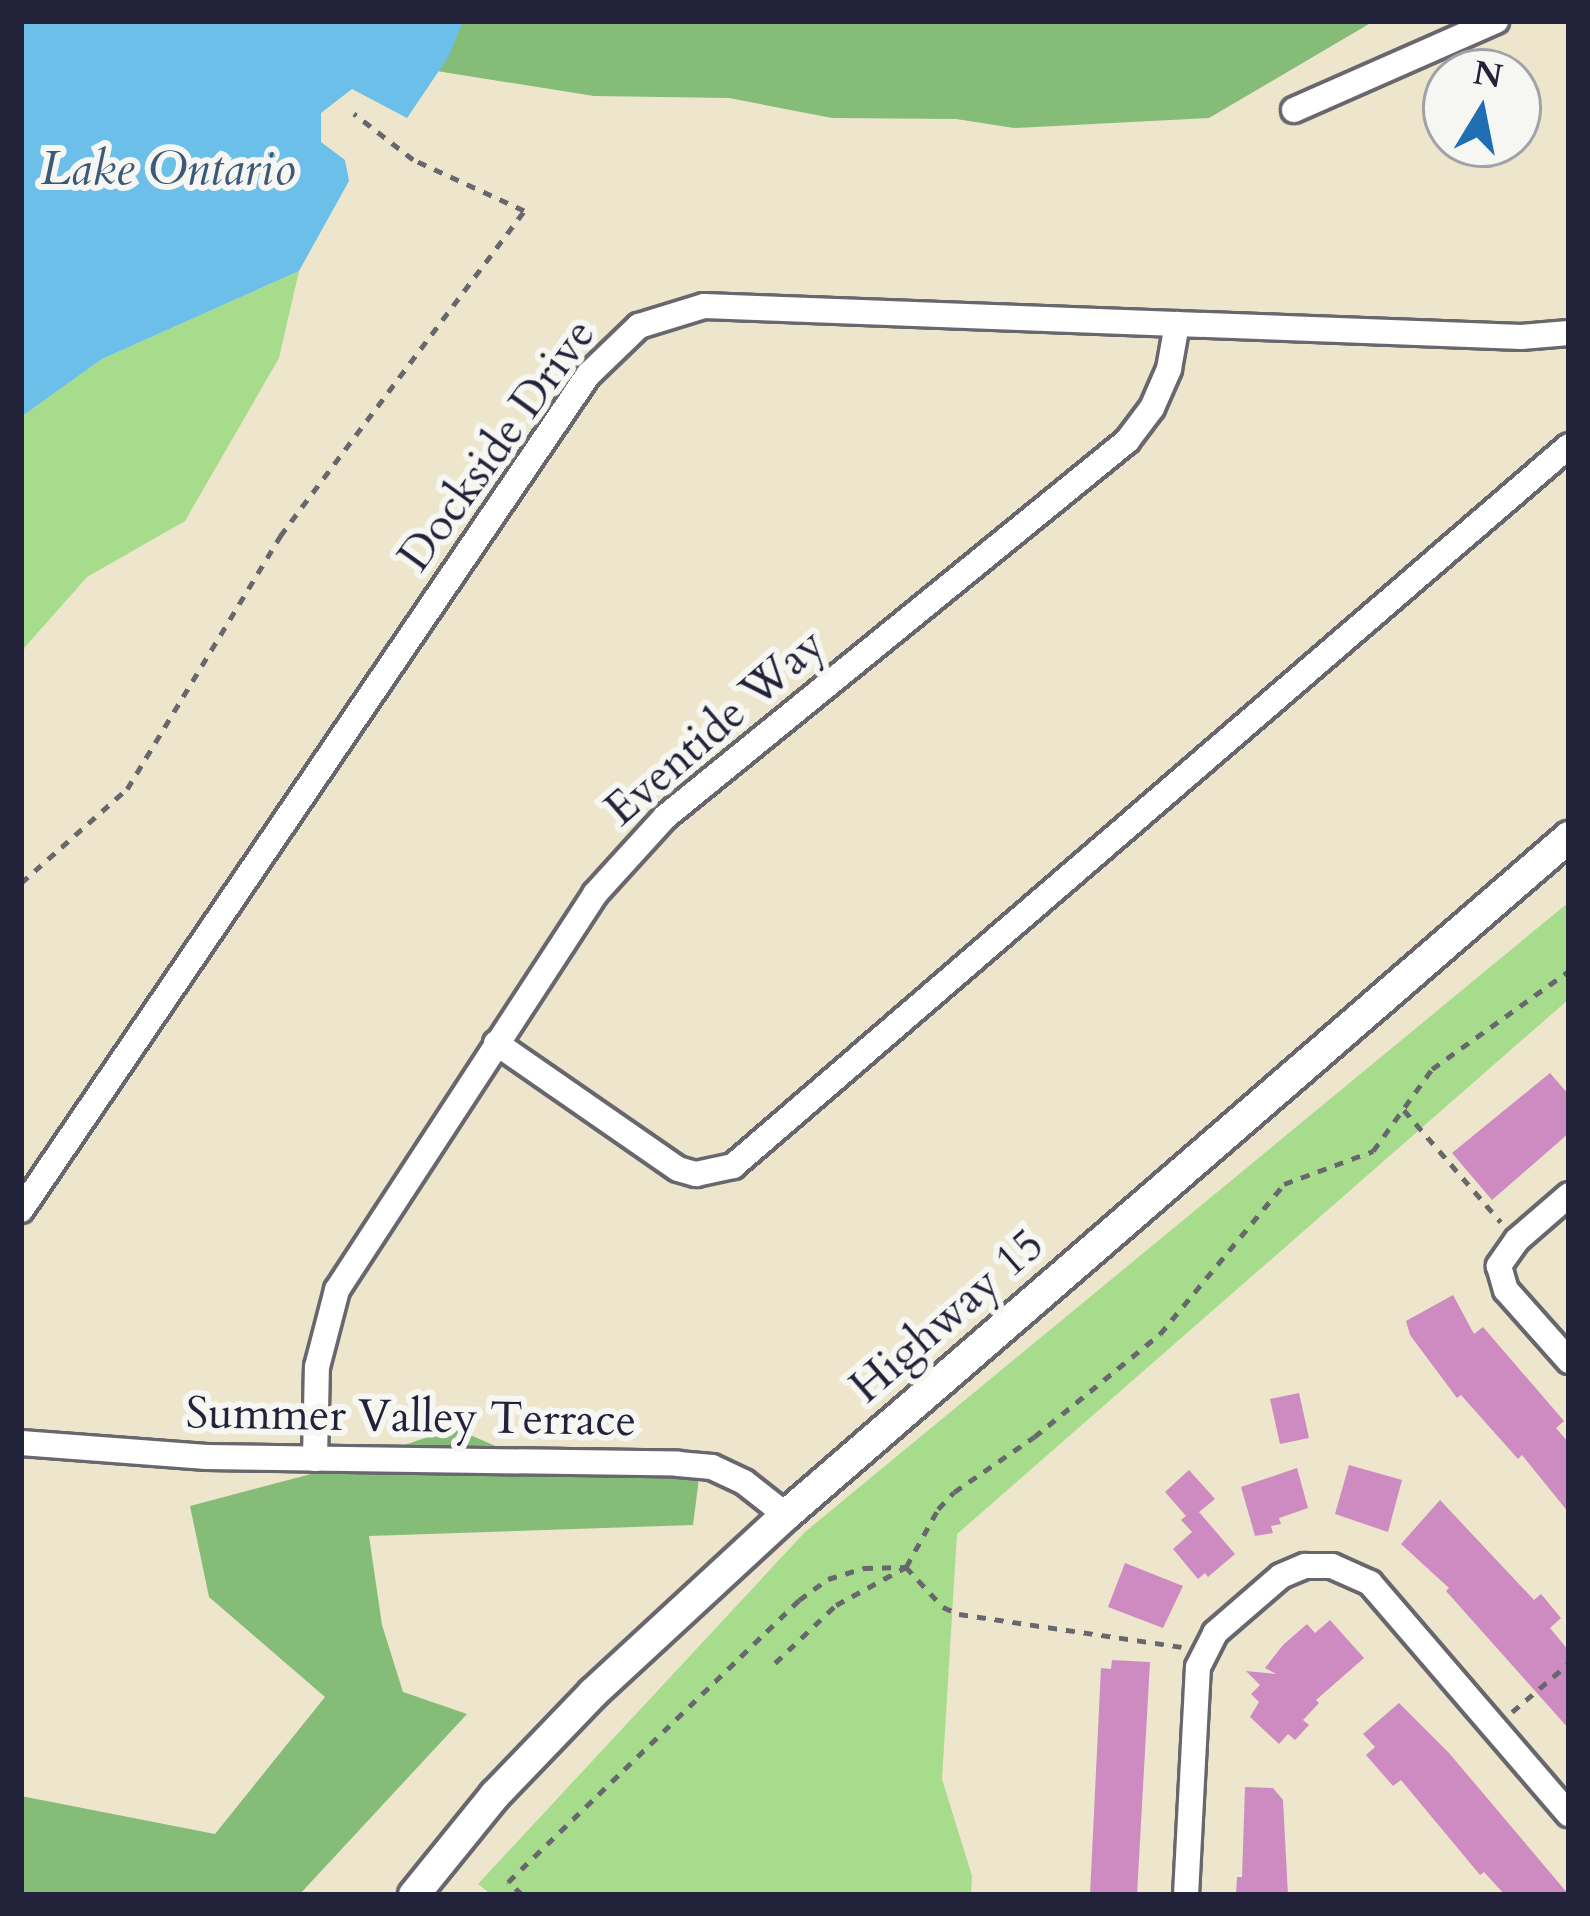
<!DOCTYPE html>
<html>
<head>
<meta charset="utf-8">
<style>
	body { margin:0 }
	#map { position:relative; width:1590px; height:1916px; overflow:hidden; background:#ede6cc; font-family:Cardo,serif }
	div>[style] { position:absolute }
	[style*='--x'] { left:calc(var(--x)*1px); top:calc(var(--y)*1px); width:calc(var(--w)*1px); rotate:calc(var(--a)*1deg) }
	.green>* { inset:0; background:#a7dc8c }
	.forest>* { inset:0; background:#85bc78 }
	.water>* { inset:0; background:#6cbfe8 }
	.building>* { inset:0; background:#ce8bc1 }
	.path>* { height:4.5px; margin-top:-2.25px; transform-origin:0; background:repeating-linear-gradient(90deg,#69676e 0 9px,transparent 0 18px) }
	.roads { filter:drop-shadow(3px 0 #69676e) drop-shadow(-3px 0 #69676e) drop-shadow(0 3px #69676e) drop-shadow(0 -3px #69676e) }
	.minor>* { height:24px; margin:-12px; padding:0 12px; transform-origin:12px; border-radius:12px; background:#fff }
	.major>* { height:30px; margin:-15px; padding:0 15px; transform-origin:15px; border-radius:15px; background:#fff }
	span { translate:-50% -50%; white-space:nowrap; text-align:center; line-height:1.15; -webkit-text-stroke:12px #f6f6f2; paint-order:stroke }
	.street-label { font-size:45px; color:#22223b }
	.water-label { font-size:48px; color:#3c5978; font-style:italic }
	.frame { position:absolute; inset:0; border:24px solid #22223b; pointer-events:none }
	.north { position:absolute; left:1422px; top:48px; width:120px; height:120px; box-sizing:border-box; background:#f6f6f2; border:3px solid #a1a1a9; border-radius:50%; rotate:10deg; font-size:33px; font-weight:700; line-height:48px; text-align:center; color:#22223b }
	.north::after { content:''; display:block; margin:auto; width:42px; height:54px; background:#1f6fb2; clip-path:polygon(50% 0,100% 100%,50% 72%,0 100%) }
</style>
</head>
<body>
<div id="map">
	<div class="green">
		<i style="clip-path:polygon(299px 271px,279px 358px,185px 521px,87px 577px,25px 647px,21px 659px,21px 417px,102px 359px)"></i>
		<i style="clip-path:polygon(1569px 902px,1569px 999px,957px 1534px,942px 1779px,972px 1876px,971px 1895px,492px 1895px,478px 1884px,805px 1532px)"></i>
	</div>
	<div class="forest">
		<i style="clip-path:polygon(446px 21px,1374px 21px,1209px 118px,1014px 128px,956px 119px,832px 118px,729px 98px,594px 96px,424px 69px)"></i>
		<i style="clip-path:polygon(454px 1428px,562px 1475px,699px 1478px,693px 1525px,369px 1536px,382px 1625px,403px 1692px,467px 1714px,299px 1895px,21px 1895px,21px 1796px,215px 1834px,325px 1697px,209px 1597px,190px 1506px,349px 1464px)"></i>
	</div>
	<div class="water">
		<i style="clip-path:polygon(21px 21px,463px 21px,449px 56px,407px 118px,352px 89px,321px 113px,321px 142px,345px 160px,349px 181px,299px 271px,102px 359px,21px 417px)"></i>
	</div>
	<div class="building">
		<i style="clip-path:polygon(1550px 1073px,1569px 1095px,1569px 1133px,1492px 1200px,1452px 1153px)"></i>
		<i style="clip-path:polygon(1453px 1295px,1474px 1334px,1483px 1327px,1564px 1421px,1556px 1428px,1569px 1443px,1569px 1513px,1522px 1455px,1518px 1459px,1461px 1395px,1457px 1398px,1410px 1335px,1406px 1321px)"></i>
		<i style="clip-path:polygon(1299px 1393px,1309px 1438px,1280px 1444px,1270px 1399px)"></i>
		<i style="clip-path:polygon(1349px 1465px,1402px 1480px,1388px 1532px,1335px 1514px)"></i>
		<i style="clip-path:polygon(1297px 1468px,1308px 1508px,1279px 1518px,1281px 1524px,1271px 1526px,1273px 1533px,1255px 1536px,1241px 1487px)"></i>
		<i style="clip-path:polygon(1189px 1470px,1215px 1499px,1199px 1512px,1235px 1554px,1208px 1577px,1205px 1573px,1198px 1579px,1173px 1549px,1192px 1532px,1181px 1520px,1186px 1516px,1165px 1492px)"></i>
		<i style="clip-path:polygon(1440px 1500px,1534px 1600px,1541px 1594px,1561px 1618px,1550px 1628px,1569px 1651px,1569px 1729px,1446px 1591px,1449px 1588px,1401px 1544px)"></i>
		<i style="clip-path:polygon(1125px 1563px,1183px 1586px,1163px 1628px,1108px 1607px)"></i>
		<i style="clip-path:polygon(1330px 1620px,1364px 1658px,1316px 1700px,1319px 1703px,1303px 1720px,1309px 1725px,1295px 1740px,1288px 1734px,1279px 1744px,1250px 1717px,1259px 1702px,1251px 1694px,1260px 1685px,1246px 1671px,1276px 1674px,1265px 1668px,1283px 1645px,1307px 1624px,1315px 1633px)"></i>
		<i style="clip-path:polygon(1112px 1660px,1150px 1662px,1137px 1895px,1090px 1895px,1101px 1668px,1111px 1669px)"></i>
		<i style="clip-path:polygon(1399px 1703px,1449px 1753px,1569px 1895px,1505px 1895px,1484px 1872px,1480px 1875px,1401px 1780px,1393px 1786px,1366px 1755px,1375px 1747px,1363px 1734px)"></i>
		<i style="clip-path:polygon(1245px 1787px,1273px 1788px,1283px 1800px,1288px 1895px,1236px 1895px,1237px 1877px,1242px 1877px)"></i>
	</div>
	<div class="path">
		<i style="--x:21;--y:883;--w:142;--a:-41.6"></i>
		<i style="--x:127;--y:789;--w:296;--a:-58.8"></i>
		<i style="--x:280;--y:536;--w:406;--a:-53.1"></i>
		<i style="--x:524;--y:211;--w:122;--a:-155.3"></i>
		<i style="--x:413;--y:160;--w:75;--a:-142.1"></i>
		<i style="--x:1404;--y:1110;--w:148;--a:49.1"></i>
		<i style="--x:775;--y:1663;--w:84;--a:-43.6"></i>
		<i style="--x:836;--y:1605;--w:80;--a:-28.5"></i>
		<i style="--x:906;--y:1567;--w:54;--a:47.2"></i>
		<i style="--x:943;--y:1607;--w:17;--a:24"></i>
		<i style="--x:959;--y:1614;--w:225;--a:8.4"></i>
		<i style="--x:1512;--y:1712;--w:75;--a:-40.7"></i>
		<i style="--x:522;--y:1895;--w:19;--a:-137"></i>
		<i style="--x:508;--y:1882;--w:405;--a:-44.1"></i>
		<i style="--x:799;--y:1600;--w:36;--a:-36"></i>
		<i style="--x:828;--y:1579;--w:38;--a:-17"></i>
		<i style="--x:864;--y:1568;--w:42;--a:-1.4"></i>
		<i style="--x:906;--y:1567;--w:66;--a:-61.1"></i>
		<i style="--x:938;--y:1509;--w:23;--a:-47"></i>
		<i style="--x:954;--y:1492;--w:97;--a:-34.5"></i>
		<i style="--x:1034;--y:1437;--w:163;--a:-39.3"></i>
		<i style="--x:1160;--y:1334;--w:195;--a:-50.4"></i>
		<i style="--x:1284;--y:1184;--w:95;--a:-20.3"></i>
		<i style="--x:1373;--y:1151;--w:101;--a:-54.3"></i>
		<i style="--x:1432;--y:1069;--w:168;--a:-35.6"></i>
	</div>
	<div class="roads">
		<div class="minor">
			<i style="--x:1294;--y:110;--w:221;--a:-23.8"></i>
			<i style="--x:496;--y:1043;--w:221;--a:34.7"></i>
			<i style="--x:678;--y:1169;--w:19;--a:16"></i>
			<i style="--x:696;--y:1174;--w:38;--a:-12"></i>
			<i style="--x:733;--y:1166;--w:1103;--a:-40.74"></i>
			<i style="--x:1569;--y:1195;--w:69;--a:139.1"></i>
			<i style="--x:1517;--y:1240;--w:32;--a:125"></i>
			<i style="--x:1499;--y:1266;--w:25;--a:74"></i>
			<i style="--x:1506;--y:1290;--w:95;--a:48.4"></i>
			<i style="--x:21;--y:1210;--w:1009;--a:-55.82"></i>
			<i style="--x:588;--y:375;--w:71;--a:-43.9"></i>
			<i style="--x:639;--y:326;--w:68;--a:-17.1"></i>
			<i style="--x:704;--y:306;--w:818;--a:2.17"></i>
			<i style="--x:1521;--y:337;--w:48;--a:-4.8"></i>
			<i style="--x:21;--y:1443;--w:186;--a:4.3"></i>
			<i style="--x:206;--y:1457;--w:472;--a:0.8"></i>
			<i style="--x:678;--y:1464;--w:34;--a:5"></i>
			<i style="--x:712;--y:1467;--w:35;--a:25"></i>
			<i style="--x:744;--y:1482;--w:53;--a:38.2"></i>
			<i style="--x:315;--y:1459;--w:92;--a:-88.8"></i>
			<i style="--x:317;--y:1367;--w:80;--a:-75.4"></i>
			<i style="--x:337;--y:1290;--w:473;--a:-56.9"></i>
			<i style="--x:595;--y:894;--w:104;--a:-47.7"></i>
			<i style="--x:665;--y:817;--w:596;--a:-39.14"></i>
			<i style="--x:1127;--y:441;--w:41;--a:-52.9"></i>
			<i style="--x:1152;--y:408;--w:43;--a:-66.4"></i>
			<i style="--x:1169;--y:369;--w:46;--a:-79.9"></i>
			<i style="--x:1186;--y:1895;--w:228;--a:-87"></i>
			<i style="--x:1198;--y:1667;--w:38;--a:-63"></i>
			<i style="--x:1215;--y:1633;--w:87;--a:-40.8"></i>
			<i style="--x:1281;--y:1576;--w:26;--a:-23"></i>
			<i style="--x:1305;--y:1566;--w:27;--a:0"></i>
			<i style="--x:1332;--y:1566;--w:42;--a:24.1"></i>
			<i style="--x:1370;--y:1583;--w:305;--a:49.3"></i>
		</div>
		<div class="major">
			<i style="--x:414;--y:1895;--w:129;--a:-51"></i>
			<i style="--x:495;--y:1795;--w:141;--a:-46.1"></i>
			<i style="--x:593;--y:1693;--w:263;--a:-42.7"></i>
			<i style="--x:786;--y:1515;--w:1036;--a:-40.89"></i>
		</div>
	</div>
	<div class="street-label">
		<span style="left:497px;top:445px;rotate:-54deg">Dockside Drive</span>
		<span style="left:715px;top:727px;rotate:-41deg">Eventide Way</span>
		<span style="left:947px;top:1316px;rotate:-41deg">Highway 15</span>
		<span style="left:411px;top:1417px;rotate:1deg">Summer Valley Terrace</span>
	</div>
	<div class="water-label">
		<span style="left:168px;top:169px">Lake Ontario</span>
	</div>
	<div class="frame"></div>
	<div class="north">N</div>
</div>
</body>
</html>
